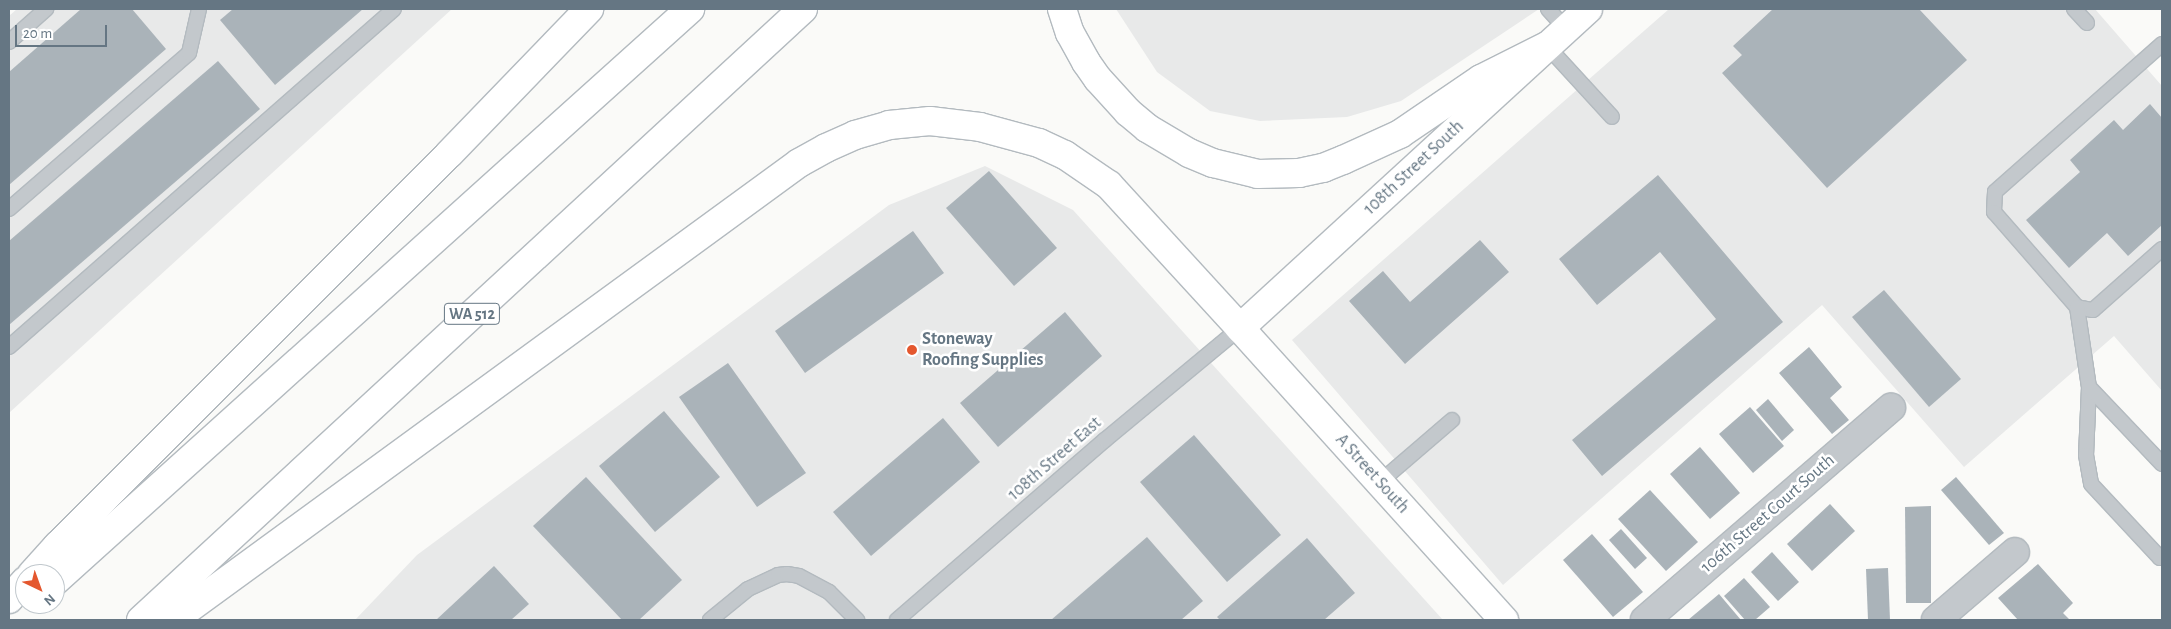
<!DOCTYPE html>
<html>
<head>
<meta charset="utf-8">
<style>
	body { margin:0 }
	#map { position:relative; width:2171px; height:629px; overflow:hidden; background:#fafaf8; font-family:"Alegreya Sans",sans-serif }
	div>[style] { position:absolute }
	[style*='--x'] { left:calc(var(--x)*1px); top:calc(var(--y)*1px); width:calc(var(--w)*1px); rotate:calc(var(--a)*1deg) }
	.built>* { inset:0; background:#e8e9e9 }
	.building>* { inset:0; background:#aab3b9 }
	.roads { filter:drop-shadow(1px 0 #b3babf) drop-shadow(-1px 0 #b3babf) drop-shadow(0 1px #b3babf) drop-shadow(0 -1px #b3babf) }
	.lane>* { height:14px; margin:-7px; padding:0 7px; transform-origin:7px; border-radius:7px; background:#c3c8cc }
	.street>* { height:28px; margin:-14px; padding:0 14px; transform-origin:14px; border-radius:14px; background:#c3c8cc }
	.secondary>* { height:28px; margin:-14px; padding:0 14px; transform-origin:14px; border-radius:14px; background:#fff }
	.primary>* { height:28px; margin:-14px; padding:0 14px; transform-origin:14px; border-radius:14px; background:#fff }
	.highway>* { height:28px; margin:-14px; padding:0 14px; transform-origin:14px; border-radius:14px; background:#fff }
	.dots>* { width:14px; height:14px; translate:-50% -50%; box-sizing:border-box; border:2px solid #fff; border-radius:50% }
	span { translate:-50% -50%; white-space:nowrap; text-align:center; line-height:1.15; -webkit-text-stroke:5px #fff; paint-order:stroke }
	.shield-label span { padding:1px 4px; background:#fff; border:1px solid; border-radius:4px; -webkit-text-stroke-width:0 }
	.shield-label { font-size:16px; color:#657683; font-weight:700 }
	.street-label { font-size:18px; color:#657683 }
	.poi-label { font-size:18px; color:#657683; font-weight:700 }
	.left { translate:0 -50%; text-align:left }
	.frame { position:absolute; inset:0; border:10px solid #657683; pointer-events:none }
	.north { position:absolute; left:15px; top:564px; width:50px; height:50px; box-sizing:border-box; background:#fff; border:1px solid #c1c8cd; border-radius:50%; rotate:138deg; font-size:14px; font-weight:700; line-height:20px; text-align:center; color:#657683 }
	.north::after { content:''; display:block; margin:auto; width:18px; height:22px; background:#e4572e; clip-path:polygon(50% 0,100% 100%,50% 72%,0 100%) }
	.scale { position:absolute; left:15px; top:25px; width:92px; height:22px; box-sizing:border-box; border:2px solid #657683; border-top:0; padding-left:6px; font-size:15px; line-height:18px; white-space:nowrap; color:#657683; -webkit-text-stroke:4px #fff; paint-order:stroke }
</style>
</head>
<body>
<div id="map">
	<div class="built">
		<i style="clip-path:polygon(17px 9px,452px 9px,9px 413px,9px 16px)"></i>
		<i style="clip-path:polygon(1116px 9px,1539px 9px,1401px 101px,1347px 117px,1260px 121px,1210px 111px,1157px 72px)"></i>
		<i style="clip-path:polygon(1669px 9px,2095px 9px,2162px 86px,2162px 391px,2114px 336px,1964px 467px,1822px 305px,1503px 585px,1292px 340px)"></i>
		<i style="clip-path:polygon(985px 166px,1073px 210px,1443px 620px,355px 620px,417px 555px,889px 205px)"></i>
	</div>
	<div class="building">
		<i style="clip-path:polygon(81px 9px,132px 9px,166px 49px,9px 185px,9px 72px)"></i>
		<i style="clip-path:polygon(233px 9px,363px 9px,275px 85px,220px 20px)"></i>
		<i style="clip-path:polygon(1773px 9px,1919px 9px,1967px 60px,1827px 188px,1722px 73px,1742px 55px,1733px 46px)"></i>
		<i style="clip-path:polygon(218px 61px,260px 109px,9px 325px,9px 241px)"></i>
		<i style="clip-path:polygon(2150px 104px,2162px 118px,2162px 225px,2128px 256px,2107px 233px,2069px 268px,2026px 220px,2080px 172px,2070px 160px,2114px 120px,2123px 130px)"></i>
		<i style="clip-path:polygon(989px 171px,1057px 248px,1014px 286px,946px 208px)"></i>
		<i style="clip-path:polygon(1658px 175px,1783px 322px,1602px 476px,1572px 440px,1716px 319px,1660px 252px,1597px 305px,1559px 259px)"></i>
		<i style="clip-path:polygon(913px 231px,944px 273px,805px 373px,775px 331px)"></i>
		<i style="clip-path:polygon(1480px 240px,1509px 272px,1405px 364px,1349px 301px,1383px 271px,1410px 302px)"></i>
		<i style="clip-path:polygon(1884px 290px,1961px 379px,1929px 407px,1852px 317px)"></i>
		<i style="clip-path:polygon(1065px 312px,1102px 356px,998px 447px,960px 403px)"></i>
		<i style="clip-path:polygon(1809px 347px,1842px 387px,1830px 398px,1849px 420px,1832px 434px,1779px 373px)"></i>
		<i style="clip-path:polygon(728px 363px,806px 473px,757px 507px,679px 397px)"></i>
		<i style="clip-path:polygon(1768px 399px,1794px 430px,1782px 441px,1756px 410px)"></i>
		<i style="clip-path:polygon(1750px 407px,1784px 446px,1753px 473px,1719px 434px)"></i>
		<i style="clip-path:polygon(664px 411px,720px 477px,655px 532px,599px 466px)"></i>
		<i style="clip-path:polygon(943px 418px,980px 462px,871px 556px,833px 512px)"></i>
		<i style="clip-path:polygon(1194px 435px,1281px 535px,1227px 582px,1140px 482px)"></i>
		<i style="clip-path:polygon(1700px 447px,1740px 493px,1710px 519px,1670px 474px)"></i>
		<i style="clip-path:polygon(586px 477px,682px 580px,639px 620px,622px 620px,533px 526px)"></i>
		<i style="clip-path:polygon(1956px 477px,2004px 533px,1989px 545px,1941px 490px)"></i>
		<i style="clip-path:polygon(1650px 490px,1698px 542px,1666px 571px,1618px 519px)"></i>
		<i style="clip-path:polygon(1830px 504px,1855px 531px,1812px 571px,1787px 544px)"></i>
		<i style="clip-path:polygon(1931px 506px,1931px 603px,1906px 603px,1905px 507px)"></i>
		<i style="clip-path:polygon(1621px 529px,1647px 558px,1635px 569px,1609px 540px)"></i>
		<i style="clip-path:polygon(1592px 534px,1643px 592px,1613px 617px,1563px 560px)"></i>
		<i style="clip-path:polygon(1147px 537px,1203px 601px,1181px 620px,1051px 620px)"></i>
		<i style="clip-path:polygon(1307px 538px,1355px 593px,1324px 620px,1220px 620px,1217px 617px)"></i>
		<i style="clip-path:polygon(1772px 552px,1799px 582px,1778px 601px,1751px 572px)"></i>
		<i style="clip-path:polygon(2038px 564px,2073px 603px,2063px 613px,2070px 620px,2018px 620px,1998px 598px)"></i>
		<i style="clip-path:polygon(494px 566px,529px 604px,511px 620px,436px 620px)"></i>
		<i style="clip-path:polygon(1888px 568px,1890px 620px,1868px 620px,1866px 569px)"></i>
		<i style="clip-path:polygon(1744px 578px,1770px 607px,1755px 620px,1745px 620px,1724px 596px)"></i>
		<i style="clip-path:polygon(1719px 594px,1741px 620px,1688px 620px)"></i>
	</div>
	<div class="roads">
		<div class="lane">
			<i style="--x:1548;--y:9;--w:27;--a:48"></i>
			<i style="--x:2074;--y:9;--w:19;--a:47"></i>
			<i style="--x:9;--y:42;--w:50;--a:-41.7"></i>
			<i style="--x:2162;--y:44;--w:223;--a:138.5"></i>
			<i style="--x:1995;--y:192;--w:20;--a:93"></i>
			<i style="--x:1994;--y:212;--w:126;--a:48.9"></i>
			<i style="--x:2077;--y:307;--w:16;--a:11"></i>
			<i style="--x:2093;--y:310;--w:92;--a:-41.5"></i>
			<i style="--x:1547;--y:46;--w:96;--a:47.5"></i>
			<i style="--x:9;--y:209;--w:238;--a:-40.9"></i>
			<i style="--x:189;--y:53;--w:45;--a:-77.2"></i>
			<i style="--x:2077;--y:307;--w:81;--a:81.5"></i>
			<i style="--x:2089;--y:387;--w:68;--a:92.5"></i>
			<i style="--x:2086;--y:455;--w:29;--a:80"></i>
			<i style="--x:2091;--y:484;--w:101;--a:47"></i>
			<i style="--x:2160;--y:558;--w:2;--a:0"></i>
			<i style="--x:9;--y:347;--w:512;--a:-41.28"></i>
			<i style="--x:2089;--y:387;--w:106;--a:46.5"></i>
			<i style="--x:1380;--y:482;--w:95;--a:-40.7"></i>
			<i style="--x:710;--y:620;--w:49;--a:-39.2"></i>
			<i style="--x:748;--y:589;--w:33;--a:-25"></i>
			<i style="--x:778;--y:575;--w:9;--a:-6"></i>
			<i style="--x:787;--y:574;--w:12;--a:9"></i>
			<i style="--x:799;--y:576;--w:34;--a:28"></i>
			<i style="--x:829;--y:592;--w:40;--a:45"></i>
			<i style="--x:897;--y:620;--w:275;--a:-40.9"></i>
			<i style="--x:1105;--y:440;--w:175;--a:-39.7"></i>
		</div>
		<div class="street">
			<i style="--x:1645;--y:620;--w:325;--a:-40.8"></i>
			<i style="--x:1936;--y:620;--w:104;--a:-40.7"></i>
		</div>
		<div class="secondary">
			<i style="--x:1240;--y:328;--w:394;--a:47.9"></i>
		</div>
		<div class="primary">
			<i style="--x:1240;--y:328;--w:472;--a:-42.5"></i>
		</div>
		<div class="highway">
			<i style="--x:1062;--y:9;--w:25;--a:72"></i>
			<i style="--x:1070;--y:33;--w:33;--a:61"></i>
			<i style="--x:1086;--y:62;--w:21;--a:55"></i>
			<i style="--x:1098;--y:79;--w:45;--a:47.7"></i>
			<i style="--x:1128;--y:112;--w:25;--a:40"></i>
			<i style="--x:1147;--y:128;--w:49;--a:30.8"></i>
			<i style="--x:1189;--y:153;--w:26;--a:23"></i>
			<i style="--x:1213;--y:163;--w:46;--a:13.7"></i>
			<i style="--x:1258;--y:174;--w:41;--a:-1.4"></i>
			<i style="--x:1299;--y:173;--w:25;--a:-12"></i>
			<i style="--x:1323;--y:168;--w:22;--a:-22"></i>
			<i style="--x:1343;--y:160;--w:63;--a:-24.5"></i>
			<i style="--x:1400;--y:134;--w:98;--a:-34.2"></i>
			<i style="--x:1481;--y:79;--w:74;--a:-26.6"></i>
			<i style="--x:32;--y:574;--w:38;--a:-48"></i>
			<i style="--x:57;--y:546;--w:554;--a:-45"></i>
			<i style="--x:449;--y:154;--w:202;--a:-46"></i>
			<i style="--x:55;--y:581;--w:855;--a:-42.01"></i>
			<i style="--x:9;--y:599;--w:24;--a:-48"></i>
			<i style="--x:141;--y:620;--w:901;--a:-42.71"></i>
			<i style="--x:173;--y:620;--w:775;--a:-36.13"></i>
			<i style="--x:799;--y:163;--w:31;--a:-29"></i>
			<i style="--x:826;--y:148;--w:32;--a:-24"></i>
			<i style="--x:855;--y:135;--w:35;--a:-16"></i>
			<i style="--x:889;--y:125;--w:41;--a:-5.6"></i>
			<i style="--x:930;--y:121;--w:50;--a:6.8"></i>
			<i style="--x:980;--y:127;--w:61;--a:15.2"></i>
			<i style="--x:1039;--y:143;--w:29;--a:25"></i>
			<i style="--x:1065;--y:155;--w:53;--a:34.3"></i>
			<i style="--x:1109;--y:185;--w:194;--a:47.5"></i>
		</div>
	</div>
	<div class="dots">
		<i style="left:912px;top:350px;background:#e4572e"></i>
	</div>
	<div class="shield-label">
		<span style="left:472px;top:314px">WA 512</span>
	</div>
	<div class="street-label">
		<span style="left:1414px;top:168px;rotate:-43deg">108th Street South</span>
		<span style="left:1055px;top:459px;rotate:-41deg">108th Street East</span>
		<span style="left:1372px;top:474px;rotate:48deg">A Street South</span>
		<span style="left:1768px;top:514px;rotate:-41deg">106th Street Court South</span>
	</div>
	<div class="poi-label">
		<span class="left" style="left:922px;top:350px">Stoneway<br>Roofing Supplies</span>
	</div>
	<div class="frame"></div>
	<div class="north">N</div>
	<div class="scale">20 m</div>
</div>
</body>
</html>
